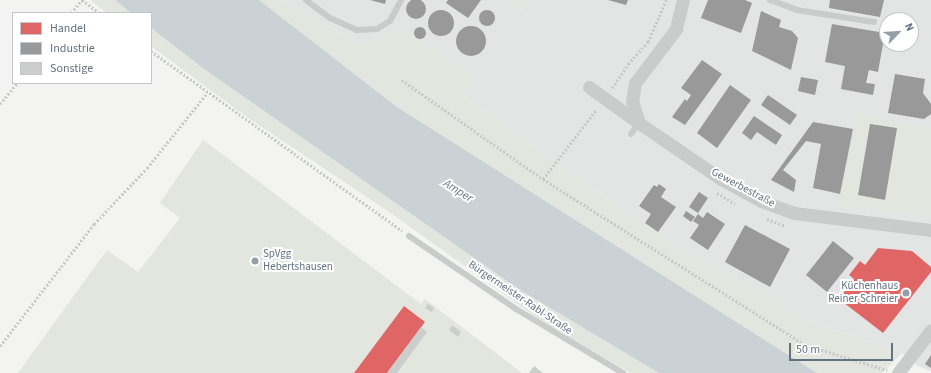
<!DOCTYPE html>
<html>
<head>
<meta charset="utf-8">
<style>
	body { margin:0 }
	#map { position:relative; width:931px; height:373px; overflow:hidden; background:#f3f3f1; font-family:"Source Sans 3",sans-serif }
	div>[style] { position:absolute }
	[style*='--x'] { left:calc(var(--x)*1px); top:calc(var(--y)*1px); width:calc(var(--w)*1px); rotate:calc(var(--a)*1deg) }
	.built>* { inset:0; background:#e3e5e4 }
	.green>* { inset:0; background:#e2e6df }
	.water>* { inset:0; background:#cbd2d5 }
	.shops>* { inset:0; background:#e06666 }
	.industry>* { inset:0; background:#999 }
	.round { border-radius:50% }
	.building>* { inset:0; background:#cccdcd }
	.path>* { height:2.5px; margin-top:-1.25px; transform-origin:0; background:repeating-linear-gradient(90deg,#c8c9c9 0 2px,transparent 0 4px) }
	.lane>* { height:6px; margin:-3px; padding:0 3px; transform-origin:3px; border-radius:3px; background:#cacccc }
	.street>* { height:13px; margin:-6.5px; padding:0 6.5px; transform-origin:6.5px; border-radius:6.5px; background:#cacccc }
	.dots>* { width:11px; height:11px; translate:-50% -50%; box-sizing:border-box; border:2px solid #fff; border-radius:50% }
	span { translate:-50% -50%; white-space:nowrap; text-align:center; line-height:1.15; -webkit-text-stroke:4px #fff; paint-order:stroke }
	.street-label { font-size:11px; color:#637281 }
	.poi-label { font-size:11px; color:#637281 }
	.left { translate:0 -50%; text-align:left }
	.right { translate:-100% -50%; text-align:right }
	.water-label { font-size:12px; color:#637a85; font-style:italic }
	.legend { position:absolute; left:12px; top:12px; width:140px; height:72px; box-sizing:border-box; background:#fff; border:1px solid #c1c7cd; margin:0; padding:5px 7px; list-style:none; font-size:12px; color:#637281 }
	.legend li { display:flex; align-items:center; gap:8px; height:20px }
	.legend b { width:20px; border:1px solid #c1c7cd }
	.north { position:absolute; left:879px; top:12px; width:40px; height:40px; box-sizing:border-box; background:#fff; border:1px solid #c1c7cd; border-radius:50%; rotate:65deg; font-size:11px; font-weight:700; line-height:16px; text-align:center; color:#637281 }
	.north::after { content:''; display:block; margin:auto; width:14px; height:18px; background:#959fa8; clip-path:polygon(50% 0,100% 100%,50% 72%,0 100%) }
	.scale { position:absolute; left:789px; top:343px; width:104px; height:18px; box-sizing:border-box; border:2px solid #637281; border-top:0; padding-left:5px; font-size:12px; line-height:14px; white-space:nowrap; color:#637281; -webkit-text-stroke:3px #fff; paint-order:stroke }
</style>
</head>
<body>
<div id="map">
	<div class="built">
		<i style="clip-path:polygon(evenodd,282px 0,509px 0,528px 14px,531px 0,931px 0,931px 371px,918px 366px,902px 353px,815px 323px,712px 267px,628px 214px,461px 94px,475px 77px,363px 46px,282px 0,887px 20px,911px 20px,911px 44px,887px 44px,887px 20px)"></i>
	</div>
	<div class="green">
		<i style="clip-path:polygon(90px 0,115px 0,131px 13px,107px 13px)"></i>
		<i style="clip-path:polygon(259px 0,282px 0,363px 46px,397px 27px,476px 76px,461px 94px,628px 214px,713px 267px,815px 323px,902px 353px,882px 373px,817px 373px,397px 107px)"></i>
		<i style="clip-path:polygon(509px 0,531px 0,528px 14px)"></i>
		<i style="clip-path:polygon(151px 28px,204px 69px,520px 290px,659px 373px,631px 373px,547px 325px,385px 209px,244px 115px,151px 46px)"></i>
		<i style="clip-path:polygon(858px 113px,931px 128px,931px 216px,838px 206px)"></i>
		<i style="clip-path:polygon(203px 140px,421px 304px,425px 299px,522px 373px,18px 373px,107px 250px,138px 272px,180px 218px,160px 203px)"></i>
	</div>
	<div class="water">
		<i style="clip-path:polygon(115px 0,259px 0,397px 107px,817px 373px,659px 373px,520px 290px,204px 69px,151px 28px,151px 13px,131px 13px)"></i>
	</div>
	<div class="shops">
		<i style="clip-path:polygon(878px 248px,912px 251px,931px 267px,931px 272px,883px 333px,839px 299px,854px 279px,849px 275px,860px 261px,865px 265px)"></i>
		<i style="clip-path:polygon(404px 306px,425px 322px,387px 373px,354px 373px)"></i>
	</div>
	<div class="industry">
		<i class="round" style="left:406px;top:-1px;width:20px;height:20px"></i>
		<i style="clip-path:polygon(370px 0,386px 0,385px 4px)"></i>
		<i style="clip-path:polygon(448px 0,481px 0,468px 18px,446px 3px)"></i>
		<i style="clip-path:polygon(608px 0,628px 0,626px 5px)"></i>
		<i style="clip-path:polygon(708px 0,745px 0,752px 3px,741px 33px,701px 18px)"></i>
		<i style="clip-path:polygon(830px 0,884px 0,880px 17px,829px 8px)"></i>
		<i class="round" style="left:428px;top:10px;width:26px;height:26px"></i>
		<i class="round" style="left:479px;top:10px;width:16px;height:16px"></i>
		<i style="clip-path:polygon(761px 11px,781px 20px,779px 27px,792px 31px,798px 38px,791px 70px,752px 51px)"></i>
		<i style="clip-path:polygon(832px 24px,885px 33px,878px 72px,869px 70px,866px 83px,875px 84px,873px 95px,841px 89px,845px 66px,825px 62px)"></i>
		<i class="round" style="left:456px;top:26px;width:30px;height:30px"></i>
		<i class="round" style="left:414px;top:27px;width:12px;height:12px"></i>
		<i style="clip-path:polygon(702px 60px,722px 74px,685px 125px,672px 117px,685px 99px,687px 101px,691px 95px,681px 88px)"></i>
		<i style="clip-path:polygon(895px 74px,925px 79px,923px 93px,931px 104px,931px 114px,924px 119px,888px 113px)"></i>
		<i style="clip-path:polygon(801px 77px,818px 80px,815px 95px,798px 91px)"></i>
		<i style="clip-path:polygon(730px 85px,751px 100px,717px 148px,697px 133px)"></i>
		<i style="clip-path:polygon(768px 95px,797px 115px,790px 125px,761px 105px)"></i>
		<i style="clip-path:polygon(754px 116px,782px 135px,776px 145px,757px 132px,751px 140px,742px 133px)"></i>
		<i style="clip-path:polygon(813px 122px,853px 129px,840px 194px,813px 188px,821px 144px,806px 141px,783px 170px,796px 180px,794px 192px,771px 180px)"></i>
		<i style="clip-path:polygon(870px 124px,897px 128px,885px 200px,858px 195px)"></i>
		<i style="clip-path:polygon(659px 184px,666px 189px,661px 197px,676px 207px,658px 232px,645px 223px,651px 214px,639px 206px,654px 185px,657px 187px)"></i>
		<i style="clip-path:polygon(699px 192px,708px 198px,698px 213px,689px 207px)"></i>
		<i style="clip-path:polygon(686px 211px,695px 217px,691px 222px,683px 216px)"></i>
		<i style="clip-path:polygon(707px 212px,725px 224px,708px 250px,690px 238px,699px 225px,693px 221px,698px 214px,703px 218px)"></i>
		<i style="clip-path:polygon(745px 225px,790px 249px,770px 287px,725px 262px)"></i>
		<i style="clip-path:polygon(833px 241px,854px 258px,827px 292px,806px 275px)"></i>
		<i style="clip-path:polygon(931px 355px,931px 368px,925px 364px)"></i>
	</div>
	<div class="building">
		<i style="clip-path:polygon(428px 304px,434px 308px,432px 312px,425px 308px)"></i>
		<i style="clip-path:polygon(452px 325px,461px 332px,458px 337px,449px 330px)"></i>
		<i style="clip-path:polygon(421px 327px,427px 332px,397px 373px,387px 373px)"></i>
		<i style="clip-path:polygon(534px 366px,543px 373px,529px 373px)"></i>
	</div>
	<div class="path">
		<i style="--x:82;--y:0;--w:22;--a:36"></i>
		<i style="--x:71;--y:13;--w:17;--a:-50"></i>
		<i style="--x:151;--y:51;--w:309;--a:35.6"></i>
		<i style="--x:402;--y:80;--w:172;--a:35.1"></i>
		<i style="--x:543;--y:179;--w:311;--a:32.3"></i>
		<i style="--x:806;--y:345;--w:85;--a:17.2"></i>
		<i style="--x:612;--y:88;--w:29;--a:-56"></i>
		<i style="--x:628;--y:64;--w:30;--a:-48"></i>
		<i style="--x:648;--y:42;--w:46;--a:-66.8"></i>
		<i style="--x:0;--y:104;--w:27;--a:-51"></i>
		<i style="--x:543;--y:179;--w:88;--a:-52.4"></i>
		<i style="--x:717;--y:193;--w:21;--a:31"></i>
		<i style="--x:767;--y:219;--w:20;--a:20"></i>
		<i style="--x:0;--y:346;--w:154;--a:-52.4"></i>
		<i style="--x:94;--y:224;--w:77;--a:-46.6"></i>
		<i style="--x:147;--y:168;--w:96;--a:-51.3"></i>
	</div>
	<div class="lane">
		<i style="--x:306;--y:0;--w:30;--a:37"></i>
		<i style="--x:330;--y:18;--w:30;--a:24"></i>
		<i style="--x:357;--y:30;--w:20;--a:-3"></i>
		<i style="--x:377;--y:29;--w:15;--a:-32"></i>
		<i style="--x:390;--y:21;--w:24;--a:-62"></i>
		<i style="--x:770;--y:0;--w:29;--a:20"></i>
		<i style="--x:797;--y:10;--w:78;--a:8.9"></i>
		<i style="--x:631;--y:134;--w:14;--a:-54"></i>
		<i style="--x:409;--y:236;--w:130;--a:34.3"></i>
		<i style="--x:516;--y:309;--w:125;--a:30.9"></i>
	</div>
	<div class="street">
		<i style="--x:683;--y:0;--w:30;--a:104"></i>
		<i style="--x:676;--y:29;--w:68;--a:127.2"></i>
		<i style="--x:635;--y:83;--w:18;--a:99"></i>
		<i style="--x:632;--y:101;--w:23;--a:72"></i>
		<i style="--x:639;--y:123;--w:99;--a:34.3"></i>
		<i style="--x:721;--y:179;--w:46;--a:28.8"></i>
		<i style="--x:761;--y:201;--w:35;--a:20"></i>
		<i style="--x:794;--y:213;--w:138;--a:7.1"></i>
		<i style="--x:589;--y:87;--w:62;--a:35.8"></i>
		<i style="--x:898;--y:373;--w:54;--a:-52.5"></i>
	</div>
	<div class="dots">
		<i style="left:255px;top:261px;background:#959fa8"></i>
		<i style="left:906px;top:293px;background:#959fa8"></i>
	</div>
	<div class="street-label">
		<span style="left:743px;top:188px;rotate:28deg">Gewerbestraße</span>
		<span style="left:520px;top:298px;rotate:34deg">Bürgermeister-Rabl-Straße</span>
	</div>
	<div class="poi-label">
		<span class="left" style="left:263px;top:261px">SpVgg<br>Hebertshausen</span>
		<span class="right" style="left:898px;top:293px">Küchenhaus<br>Reiner Schreier</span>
	</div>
	<div class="water-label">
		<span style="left:458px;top:191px;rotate:32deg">Amper</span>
	</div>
	<ul class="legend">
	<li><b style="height:11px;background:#e06666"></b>Handel</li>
	<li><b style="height:11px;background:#999"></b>Industrie</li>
	<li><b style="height:11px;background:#cccdcd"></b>Sonstige</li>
	</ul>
	<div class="north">N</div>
	<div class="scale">50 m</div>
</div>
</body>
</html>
